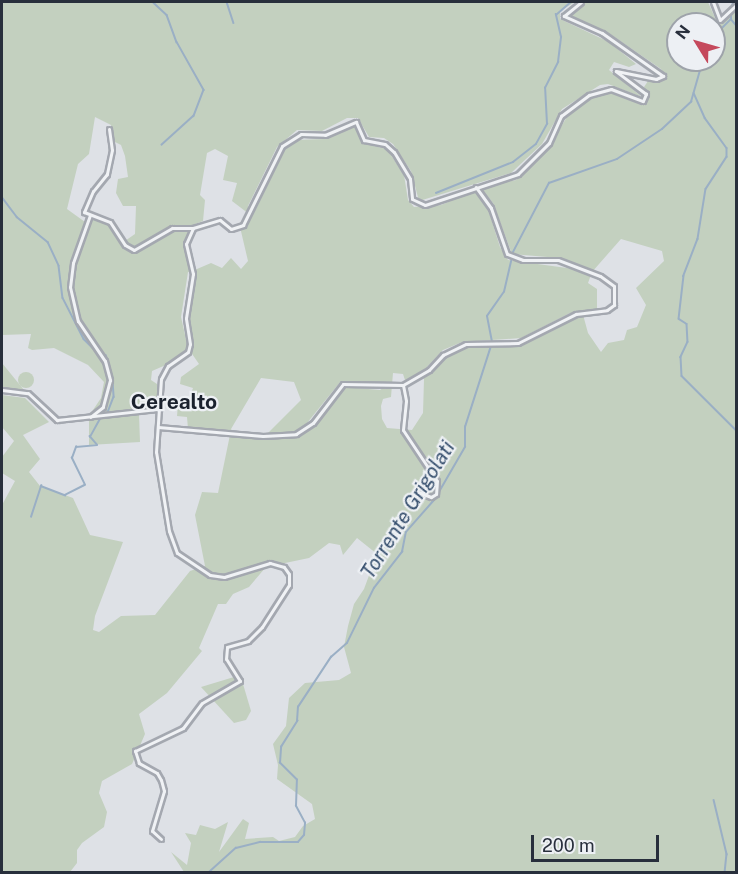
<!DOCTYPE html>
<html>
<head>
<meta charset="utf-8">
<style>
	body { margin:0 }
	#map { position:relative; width:738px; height:874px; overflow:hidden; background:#dee1e6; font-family:"Public Sans",sans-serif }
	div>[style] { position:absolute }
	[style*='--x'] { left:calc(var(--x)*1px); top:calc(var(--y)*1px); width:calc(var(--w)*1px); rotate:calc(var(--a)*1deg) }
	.green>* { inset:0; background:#c3d0bf }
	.round { border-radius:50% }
	.stream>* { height:1.5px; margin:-0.75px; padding:0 0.75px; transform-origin:0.75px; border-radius:0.75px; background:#9aafc5 }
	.roads { filter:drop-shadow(2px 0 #a4a8b0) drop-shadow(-2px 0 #a4a8b0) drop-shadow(0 2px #a4a8b0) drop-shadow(0 -2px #a4a8b0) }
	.street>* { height:3px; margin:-1.5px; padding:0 1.5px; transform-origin:1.5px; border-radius:1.5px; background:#f0f2f5 }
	span { translate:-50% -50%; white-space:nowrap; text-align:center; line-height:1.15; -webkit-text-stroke:4.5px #edf0f4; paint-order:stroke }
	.water-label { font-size:20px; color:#354e6d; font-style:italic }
	.quarter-label { font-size:21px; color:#1a212d; font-weight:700 }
	.frame { position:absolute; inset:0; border:3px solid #282f3c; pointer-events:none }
	.north { position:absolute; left:666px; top:12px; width:60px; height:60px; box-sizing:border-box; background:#edf0f4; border:2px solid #9ea3aa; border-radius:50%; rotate:307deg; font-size:16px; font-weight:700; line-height:24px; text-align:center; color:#282f3c }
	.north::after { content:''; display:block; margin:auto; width:21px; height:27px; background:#c5495c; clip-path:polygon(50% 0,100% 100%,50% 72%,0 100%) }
	.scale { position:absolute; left:531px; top:835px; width:128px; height:27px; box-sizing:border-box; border:3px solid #282f3c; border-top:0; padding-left:8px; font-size:18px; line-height:21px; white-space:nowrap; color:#282f3c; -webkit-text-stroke:4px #edf0f4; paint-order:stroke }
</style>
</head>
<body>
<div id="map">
	<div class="green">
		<i style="clip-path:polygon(evenodd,2px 2px,575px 2px,560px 11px,560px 19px,609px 42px,636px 64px,629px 67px,614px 62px,609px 70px,642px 97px,608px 84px,600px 85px,562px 109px,542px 144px,511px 173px,419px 201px,411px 171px,393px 144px,384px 138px,369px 137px,358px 118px,347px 118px,322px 131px,297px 130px,277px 147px,248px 206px,249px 213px,256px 209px,284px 151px,294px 140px,324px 139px,353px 125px,365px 144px,387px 149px,404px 175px,408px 200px,414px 207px,441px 205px,475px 191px,487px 206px,500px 247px,508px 260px,589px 271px,559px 258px,512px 254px,493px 203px,481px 188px,516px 180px,548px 149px,568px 115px,596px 95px,606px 91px,645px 104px,650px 97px,644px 87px,648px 81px,659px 82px,664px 77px,661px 69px,613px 36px,568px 14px,584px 2px,708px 2px,716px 20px,722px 23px,736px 10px,736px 872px,184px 872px,171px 852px,187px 865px,191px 843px,185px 833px,196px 835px,200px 825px,215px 829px,228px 822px,219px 852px,243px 819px,249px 823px,245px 839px,273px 837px,279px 841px,295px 837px,303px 826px,315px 819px,312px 804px,277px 779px,278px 765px,273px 744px,286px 726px,289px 698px,305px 683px,339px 680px,351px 673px,344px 647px,348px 626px,354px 604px,364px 589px,377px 554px,357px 538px,343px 555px,340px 545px,329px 543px,309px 558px,266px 567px,249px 587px,233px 594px,226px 604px,218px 604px,199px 648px,202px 651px,167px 693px,139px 714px,145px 734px,132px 764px,102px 781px,99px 793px,107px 812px,104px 827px,82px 843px,77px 850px,77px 863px,70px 872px,2px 872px,2px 505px,15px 481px,2px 473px,2px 457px,14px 441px,2px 427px,2px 395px,25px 398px,49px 422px,23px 435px,40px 459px,29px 472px,40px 486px,73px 498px,90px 535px,123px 542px,95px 616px,93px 630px,99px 632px,121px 616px,155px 615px,190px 571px,205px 566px,195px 515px,202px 492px,218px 493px,231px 430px,188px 429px,187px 417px,177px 416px,178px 405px,187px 404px,193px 388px,180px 384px,181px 377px,199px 364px,188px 348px,175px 361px,152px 371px,151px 380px,157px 384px,157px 395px,151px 408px,89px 416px,101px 398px,104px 382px,88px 365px,54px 348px,32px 350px,28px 348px,31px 334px,2px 335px,2px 2px,678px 24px,714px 24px,714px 60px,678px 60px,678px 24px,2px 2px,95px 117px,111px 125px,113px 141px,121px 145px,125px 156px,128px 177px,118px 179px,116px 193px,123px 206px,136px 206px,135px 234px,122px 243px,115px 237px,111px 220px,89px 214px,85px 222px,67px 209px,78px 164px,89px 154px,95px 117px,2px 2px,215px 149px,228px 156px,223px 180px,237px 183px,232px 201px,249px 214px,240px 227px,248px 261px,241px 269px,231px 258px,222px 268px,211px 263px,190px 272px,185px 243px,195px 224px,203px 221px,205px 200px,200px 195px,207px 153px,215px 149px,2px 2px,621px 239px,662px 251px,664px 261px,636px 288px,646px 305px,637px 327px,627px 330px,624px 340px,608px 343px,601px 352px,588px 333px,582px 311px,597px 309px,597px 289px,588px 283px,592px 272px,621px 239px,2px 2px,188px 272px,196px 273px,189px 317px,193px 346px,188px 348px,181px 317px,188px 272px,2px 2px,581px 312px,552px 331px,523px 344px,464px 348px,447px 355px,434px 369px,422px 372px,443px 350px,462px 342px,521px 338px,570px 313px,581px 312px,2px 2px,393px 373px,403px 374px,405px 380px,421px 373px,424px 379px,423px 413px,412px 430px,387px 428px,382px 419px,381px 406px,383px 399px,391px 397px,393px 373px,2px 2px,261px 378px,294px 382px,301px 400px,267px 434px,290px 433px,303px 428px,341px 381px,389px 384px,380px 390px,344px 387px,315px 424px,299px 437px,265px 440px,235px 436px,231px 429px,261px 378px)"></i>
		<i style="clip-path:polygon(2px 363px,15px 379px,24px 390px,2px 388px)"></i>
		<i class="round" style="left:18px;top:372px;width:16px;height:16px"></i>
		<i style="clip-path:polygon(139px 414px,140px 442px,89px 445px,89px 420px)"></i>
		<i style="clip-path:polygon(234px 677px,243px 684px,251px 711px,246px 720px,234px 723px,201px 687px)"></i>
	</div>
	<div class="stream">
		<i style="--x:153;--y:2;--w:19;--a:43"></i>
		<i style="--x:167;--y:15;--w:29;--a:70"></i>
		<i style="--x:177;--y:42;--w:55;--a:60.6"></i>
		<i style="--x:204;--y:90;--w:28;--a:111"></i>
		<i style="--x:194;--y:116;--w:43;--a:137.8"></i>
		<i style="--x:227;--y:2;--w:22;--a:72"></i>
		<i style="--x:732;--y:7;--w:5;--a:-79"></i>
		<i style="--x:731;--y:19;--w:8;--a:50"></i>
		<i style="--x:714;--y:36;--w:24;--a:-45"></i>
		<i style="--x:731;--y:19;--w:8;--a:-90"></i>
		<i style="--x:694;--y:93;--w:27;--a:66"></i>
		<i style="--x:705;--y:118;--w:37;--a:54"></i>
		<i style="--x:727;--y:148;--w:9;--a:90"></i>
		<i style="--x:727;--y:157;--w:38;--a:123"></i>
		<i style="--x:706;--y:189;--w:51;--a:99.1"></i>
		<i style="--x:698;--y:239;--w:40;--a:111"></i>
		<i style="--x:684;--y:276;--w:43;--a:96.6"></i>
		<i style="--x:679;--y:319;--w:9;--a:32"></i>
		<i style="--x:687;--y:324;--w:18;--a:87"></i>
		<i style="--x:688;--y:342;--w:17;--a:115"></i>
		<i style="--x:681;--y:357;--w:19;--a:87"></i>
		<i style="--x:682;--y:376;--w:76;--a:45"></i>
		<i style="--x:436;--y:193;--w:83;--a:-21.9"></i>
		<i style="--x:513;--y:162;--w:29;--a:-38"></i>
		<i style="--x:536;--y:144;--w:23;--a:-61"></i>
		<i style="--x:547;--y:124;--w:36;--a:-93"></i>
		<i style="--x:545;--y:88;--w:29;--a:-63"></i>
		<i style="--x:558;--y:62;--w:25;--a:-83"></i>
		<i style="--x:561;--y:37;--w:23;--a:-103"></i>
		<i style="--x:556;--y:15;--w:20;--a:-41"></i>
		<i style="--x:2;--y:197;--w:25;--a:53"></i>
		<i style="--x:17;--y:217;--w:40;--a:39"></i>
		<i style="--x:48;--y:242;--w:26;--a:65"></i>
		<i style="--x:59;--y:266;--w:32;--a:83"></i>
		<i style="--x:63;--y:298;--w:46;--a:62.9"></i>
		<i style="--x:84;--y:339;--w:13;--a:45"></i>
		<i style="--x:512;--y:254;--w:80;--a:-62.5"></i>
		<i style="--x:549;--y:183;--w:72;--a:-19.4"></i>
		<i style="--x:617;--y:159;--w:54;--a:-33.7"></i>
		<i style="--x:662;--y:129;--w:40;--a:-43"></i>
		<i style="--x:691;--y:102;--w:44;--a:-74.1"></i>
		<i style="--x:492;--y:342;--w:26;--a:-101"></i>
		<i style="--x:487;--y:316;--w:29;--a:-55"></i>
		<i style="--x:504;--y:292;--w:32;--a:-77"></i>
		<i style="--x:106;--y:355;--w:27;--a:75"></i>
		<i style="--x:113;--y:381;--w:16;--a:86"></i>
		<i style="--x:114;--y:397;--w:17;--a:111"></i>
		<i style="--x:31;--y:517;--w:33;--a:-72"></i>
		<i style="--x:41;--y:486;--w:26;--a:21"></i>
		<i style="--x:65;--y:495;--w:22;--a:-27"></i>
		<i style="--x:85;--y:485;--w:30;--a:-116"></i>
		<i style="--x:72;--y:458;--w:12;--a:-70"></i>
		<i style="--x:76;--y:447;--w:21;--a:-5"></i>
		<i style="--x:97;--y:445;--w:11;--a:-131"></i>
		<i style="--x:90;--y:437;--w:21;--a:-61"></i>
		<i style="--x:714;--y:800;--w:56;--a:76.5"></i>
		<i style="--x:727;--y:854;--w:18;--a:96"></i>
		<i style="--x:209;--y:872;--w:36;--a:-42"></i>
		<i style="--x:236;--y:848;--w:25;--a:-14"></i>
		<i style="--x:260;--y:842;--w:38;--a:0"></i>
		<i style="--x:298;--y:842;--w:9;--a:-49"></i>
		<i style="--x:304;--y:835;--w:12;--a:-85"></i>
		<i style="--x:305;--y:823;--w:19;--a:-118"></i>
		<i style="--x:296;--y:806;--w:26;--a:-88"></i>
		<i style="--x:297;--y:780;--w:24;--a:-135"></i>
		<i style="--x:280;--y:763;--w:16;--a:-86"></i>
		<i style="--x:281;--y:747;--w:31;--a:-58"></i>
		<i style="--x:297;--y:721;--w:14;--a:-86"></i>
		<i style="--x:298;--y:707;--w:60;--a:-56.6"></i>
		<i style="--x:331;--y:657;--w:21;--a:-41"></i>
		<i style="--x:347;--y:643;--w:61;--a:-63.9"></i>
		<i style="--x:374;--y:588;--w:46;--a:-52.1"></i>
		<i style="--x:402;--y:552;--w:20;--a:-79"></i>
		<i style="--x:406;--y:532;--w:44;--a:-48.7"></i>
		<i style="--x:435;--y:499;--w:60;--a:-60"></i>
		<i style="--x:465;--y:447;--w:20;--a:-90"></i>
		<i style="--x:465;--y:427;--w:85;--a:-72.2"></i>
	</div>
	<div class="roads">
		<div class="street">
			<i style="--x:713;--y:2;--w:19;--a:69"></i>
			<i style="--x:720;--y:20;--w:22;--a:-43"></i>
			<i style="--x:109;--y:129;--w:21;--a:82"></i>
			<i style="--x:112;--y:150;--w:25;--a:102"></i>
			<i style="--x:107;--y:174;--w:22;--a:129"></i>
			<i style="--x:93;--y:191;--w:23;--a:113"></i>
			<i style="--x:84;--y:212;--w:28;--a:21"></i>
			<i style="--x:110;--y:222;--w:27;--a:57"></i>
			<i style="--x:125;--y:245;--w:10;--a:29"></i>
			<i style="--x:134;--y:250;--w:44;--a:-30.1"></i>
			<i style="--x:172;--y:228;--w:21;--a:0"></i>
			<i style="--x:90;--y:215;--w:51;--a:109.5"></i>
			<i style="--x:73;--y:263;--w:24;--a:97"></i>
			<i style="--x:70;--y:287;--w:35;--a:77"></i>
			<i style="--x:78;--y:321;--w:48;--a:56"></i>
			<i style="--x:105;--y:361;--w:20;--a:75"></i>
			<i style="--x:110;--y:380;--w:28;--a:105"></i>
			<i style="--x:103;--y:407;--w:16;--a:142"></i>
			<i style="--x:403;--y:385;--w:16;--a:79"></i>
			<i style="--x:406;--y:401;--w:29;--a:96"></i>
			<i style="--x:403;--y:430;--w:61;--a:56.3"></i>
			<i style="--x:437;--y:481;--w:13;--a:94"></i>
			<i style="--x:436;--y:494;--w:6;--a:149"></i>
			<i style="--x:431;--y:497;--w:14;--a:-159"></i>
			<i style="--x:2;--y:390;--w:26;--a:7"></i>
			<i style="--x:28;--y:393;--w:40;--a:43"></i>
			<i style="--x:57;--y:420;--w:103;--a:-6.2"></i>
			<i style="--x:158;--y:427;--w:105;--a:4.9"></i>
			<i style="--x:263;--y:436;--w:33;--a:-3"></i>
			<i style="--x:296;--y:434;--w:20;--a:-33"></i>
			<i style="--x:313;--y:423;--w:49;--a:-52.4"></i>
			<i style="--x:343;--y:384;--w:60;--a:1"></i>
			<i style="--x:403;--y:385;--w:30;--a:-30"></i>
			<i style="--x:429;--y:370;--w:21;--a:-47"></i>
			<i style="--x:443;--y:355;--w:25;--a:-26"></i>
			<i style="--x:466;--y:344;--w:52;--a:-1.1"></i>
			<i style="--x:518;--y:343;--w:65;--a:-26.6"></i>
			<i style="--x:576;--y:314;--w:31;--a:-7"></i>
			<i style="--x:607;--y:310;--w:9;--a:-36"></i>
			<i style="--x:614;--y:305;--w:19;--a:-90"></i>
			<i style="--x:614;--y:286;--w:17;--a:-144"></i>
			<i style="--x:600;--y:276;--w:45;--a:-159.1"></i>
			<i style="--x:558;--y:260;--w:35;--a:180"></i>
			<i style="--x:523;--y:260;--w:17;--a:-159"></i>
			<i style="--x:507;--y:254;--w:49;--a:-109.2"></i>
			<i style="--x:491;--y:208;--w:26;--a:-126"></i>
			<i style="--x:161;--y:839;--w:12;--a:-138"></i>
			<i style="--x:152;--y:831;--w:42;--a:-73.3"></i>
			<i style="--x:164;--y:791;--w:11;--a:-105"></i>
			<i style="--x:161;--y:780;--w:8;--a:-120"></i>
			<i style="--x:157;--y:773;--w:21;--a:-151"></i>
			<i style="--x:139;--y:763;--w:13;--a:-108"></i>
			<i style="--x:135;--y:751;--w:53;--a:-25.6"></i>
			<i style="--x:183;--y:728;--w:31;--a:-53"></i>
			<i style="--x:202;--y:703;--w:44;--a:-30.1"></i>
			<i style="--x:240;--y:681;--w:26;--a:-122"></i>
			<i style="--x:226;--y:659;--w:12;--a:-85"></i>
			<i style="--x:227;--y:647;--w:22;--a:-16"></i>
			<i style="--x:248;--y:641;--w:20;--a:-45"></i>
			<i style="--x:262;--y:627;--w:50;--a:-57.3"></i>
			<i style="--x:289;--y:585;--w:11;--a:-90"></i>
			<i style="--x:289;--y:574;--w:9;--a:-126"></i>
			<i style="--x:284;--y:567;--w:15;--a:-164"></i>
			<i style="--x:270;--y:563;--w:48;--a:163.1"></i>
			<i style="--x:224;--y:577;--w:14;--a:-172"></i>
			<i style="--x:210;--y:575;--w:40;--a:-146"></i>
			<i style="--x:177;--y:553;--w:23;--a:-110"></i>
			<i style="--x:169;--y:531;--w:80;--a:-99.3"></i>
			<i style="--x:156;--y:452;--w:73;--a:-86.1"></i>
			<i style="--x:161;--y:379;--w:15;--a:-62"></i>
			<i style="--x:168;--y:366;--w:24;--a:-35"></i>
			<i style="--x:188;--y:352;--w:8;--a:-76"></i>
			<i style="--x:190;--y:344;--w:26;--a:-99"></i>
			<i style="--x:186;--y:318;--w:45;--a:-81"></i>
			<i style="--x:193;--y:274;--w:31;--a:-103"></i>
			<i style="--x:186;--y:244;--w:17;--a:-66"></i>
			<i style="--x:193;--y:228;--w:28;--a:-17"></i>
			<i style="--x:220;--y:220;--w:14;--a:39"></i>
			<i style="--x:231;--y:229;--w:13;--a:-18"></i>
			<i style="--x:243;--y:225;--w:88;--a:-63.7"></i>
			<i style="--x:282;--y:146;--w:22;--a:-32"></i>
			<i style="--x:301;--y:134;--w:24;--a:2"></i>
			<i style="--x:325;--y:135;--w:34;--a:-23"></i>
			<i style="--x:356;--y:122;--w:20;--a:66"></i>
			<i style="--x:364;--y:140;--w:21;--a:11"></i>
			<i style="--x:385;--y:144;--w:12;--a:42"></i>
			<i style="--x:394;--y:152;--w:31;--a:59"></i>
			<i style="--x:410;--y:179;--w:20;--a:84"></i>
			<i style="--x:412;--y:199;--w:14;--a:25"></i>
			<i style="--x:425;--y:205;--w:98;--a:-18.4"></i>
			<i style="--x:518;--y:174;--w:44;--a:-45"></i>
			<i style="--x:549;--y:143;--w:30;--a:-66"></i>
			<i style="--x:561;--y:116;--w:35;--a:-37"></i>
			<i style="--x:589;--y:95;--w:23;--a:-15"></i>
			<i style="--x:611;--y:89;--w:34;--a:21"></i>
			<i style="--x:643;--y:101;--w:8;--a:-67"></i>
			<i style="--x:646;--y:94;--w:38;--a:-143"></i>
			<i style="--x:616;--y:71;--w:41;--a:11.3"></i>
			<i style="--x:656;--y:79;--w:8;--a:-23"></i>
			<i style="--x:663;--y:76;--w:75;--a:-144.8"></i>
			<i style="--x:602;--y:33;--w:42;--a:-155.9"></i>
			<i style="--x:564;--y:16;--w:22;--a:-39"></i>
		</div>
	</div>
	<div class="water-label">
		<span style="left:408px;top:510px;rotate:-58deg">Torrente Grigolati</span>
	</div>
	<div class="quarter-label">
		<span style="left:174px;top:402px">Cerealto</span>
	</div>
	<div class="frame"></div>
	<div class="north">N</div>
	<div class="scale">200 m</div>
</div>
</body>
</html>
